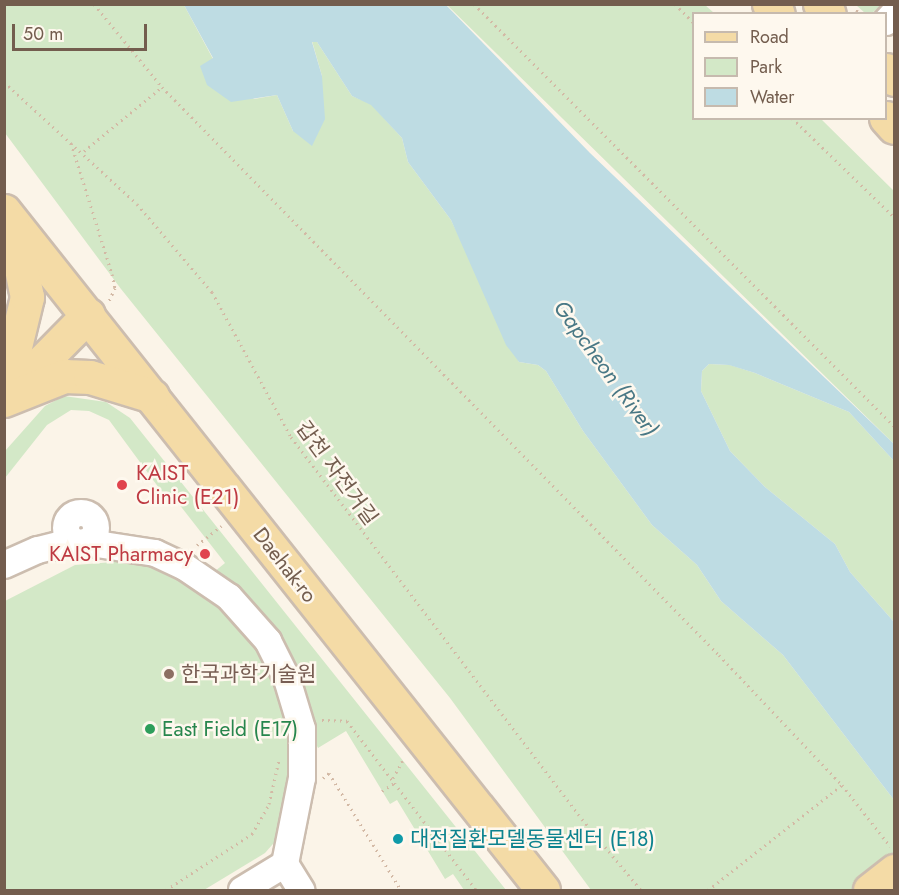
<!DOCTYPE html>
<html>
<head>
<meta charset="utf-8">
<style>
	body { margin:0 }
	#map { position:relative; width:899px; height:895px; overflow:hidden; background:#fbf4e8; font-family:Jost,"Noto Sans KR",sans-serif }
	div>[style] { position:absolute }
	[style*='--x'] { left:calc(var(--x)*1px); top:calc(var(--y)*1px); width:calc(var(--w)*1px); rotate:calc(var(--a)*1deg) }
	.green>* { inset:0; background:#d3e8c7 }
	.water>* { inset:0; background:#bedce3 }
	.path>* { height:3px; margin-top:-1.5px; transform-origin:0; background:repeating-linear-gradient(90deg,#d3b9a5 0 1.5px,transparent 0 6px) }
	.roads { filter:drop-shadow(2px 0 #ccbdaf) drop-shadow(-2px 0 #ccbdaf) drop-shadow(0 2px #ccbdaf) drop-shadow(0 -2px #ccbdaf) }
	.minor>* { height:26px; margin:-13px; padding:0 13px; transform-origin:13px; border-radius:13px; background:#fff }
	.minor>.ring { margin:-13px; padding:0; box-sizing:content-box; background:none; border:26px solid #fff; border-radius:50% }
	.major>* { height:33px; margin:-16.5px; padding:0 16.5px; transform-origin:16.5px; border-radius:16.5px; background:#f4dba6 }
	.dots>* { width:16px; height:16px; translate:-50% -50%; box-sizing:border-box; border:3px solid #fef8ee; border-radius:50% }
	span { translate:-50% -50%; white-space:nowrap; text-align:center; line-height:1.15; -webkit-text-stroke:5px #fef8ee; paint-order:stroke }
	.health-label { font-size:21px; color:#be3a42 }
	.left { translate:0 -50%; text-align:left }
	.right { translate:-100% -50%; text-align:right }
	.street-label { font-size:21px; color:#735d4e }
	.education-label { font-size:21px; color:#785e54 }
	.leisure-label { font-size:21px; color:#27864d }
	.culture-label { font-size:21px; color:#0d838f }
	.water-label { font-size:22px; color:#497885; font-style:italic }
	.frame { position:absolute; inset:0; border:6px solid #735d4e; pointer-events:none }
	.legend { position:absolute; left:692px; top:12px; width:195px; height:108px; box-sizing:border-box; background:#fef8ee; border:2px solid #c6baae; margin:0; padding:8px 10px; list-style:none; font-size:18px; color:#735d4e }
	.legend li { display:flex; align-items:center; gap:12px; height:30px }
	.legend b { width:30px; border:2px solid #c6baae }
	.scale { position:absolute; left:12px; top:24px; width:135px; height:27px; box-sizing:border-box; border:3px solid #735d4e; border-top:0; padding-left:8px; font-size:18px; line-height:21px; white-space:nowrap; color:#735d4e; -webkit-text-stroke:4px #fef8ee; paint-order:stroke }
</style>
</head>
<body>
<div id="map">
	<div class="green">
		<i style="clip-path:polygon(5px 5px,184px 5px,213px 59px,254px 99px,277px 95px,293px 131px,322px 76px,312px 41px,317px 42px,352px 96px,371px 104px,402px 138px,408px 162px,451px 220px,519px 362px,538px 365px,546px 371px,583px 431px,652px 525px,697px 565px,721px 601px,783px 655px,894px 800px,894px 890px,591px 890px,450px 698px,121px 289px,5px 133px)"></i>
		<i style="clip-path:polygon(447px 5px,705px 5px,714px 13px,694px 14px,694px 118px,821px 119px,894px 191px,894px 444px)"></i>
		<i style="clip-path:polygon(856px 5px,881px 5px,871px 14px,865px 13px)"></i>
		<i style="clip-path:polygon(709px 364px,730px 365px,755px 373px,849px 412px,894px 461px,894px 622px,850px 572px,835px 544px,765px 487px,730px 451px,701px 391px,702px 371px)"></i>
		<i style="clip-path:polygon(64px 396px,106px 402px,130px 418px,506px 890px,464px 890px,453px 874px,445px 879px,397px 800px,390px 804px,346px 731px,318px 748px,307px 726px,290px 671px,208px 577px,225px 563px,175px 499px,170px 503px,109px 420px,89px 411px,71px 410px,47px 425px,5px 478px,5px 451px,45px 406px)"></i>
		<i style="clip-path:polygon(152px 559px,227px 608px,265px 659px,290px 711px,296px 736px,280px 836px,265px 853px,204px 890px,5px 890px,5px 601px,75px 565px)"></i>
	</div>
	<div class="water">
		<i style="clip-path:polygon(184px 5px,446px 5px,590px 153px,894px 444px,894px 461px,849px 412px,755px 373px,729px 365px,709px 364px,702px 371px,701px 391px,730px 451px,765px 487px,835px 544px,850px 572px,894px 622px,894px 800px,783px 655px,721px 601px,697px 565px,652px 525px,583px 431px,546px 371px,538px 365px,519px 362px,506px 345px,451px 220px,408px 162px,402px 138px,371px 105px,352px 96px,317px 42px,312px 42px,322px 76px,325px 119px,312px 146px,293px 131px,277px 95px,231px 102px,207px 85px,200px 66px,213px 58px)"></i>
	</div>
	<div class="path">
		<i style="--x:94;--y:4;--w:107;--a:50.7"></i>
		<i style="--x:162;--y:87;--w:796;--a:45.56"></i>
		<i style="--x:719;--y:655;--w:179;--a:46.6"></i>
		<i style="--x:842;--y:785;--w:78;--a:51.8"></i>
		<i style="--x:474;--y:4;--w:595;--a:45.14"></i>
		<i style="--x:675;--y:4;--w:27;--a:45"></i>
		<i style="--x:855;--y:4;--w:10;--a:73"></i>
		<i style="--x:4;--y:82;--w:180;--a:42.5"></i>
		<i style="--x:137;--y:204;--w:116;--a:49.6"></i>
		<i style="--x:212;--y:292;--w:165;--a:61.4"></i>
		<i style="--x:291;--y:437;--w:480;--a:52.7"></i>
		<i style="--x:582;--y:819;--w:92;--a:50.3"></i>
		<i style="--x:792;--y:118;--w:142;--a:44.1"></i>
		<i style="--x:71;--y:143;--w:137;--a:72.6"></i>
		<i style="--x:112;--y:274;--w:14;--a:78"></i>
		<i style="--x:115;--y:288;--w:14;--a:115"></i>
		<i style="--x:84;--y:151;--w:101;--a:-39.4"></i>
		<i style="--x:197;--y:545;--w:31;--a:-38"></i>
		<i style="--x:322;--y:720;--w:25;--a:2"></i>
		<i style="--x:347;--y:721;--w:213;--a:52.6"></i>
		<i style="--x:323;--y:778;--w:8;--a:-40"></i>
		<i style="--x:329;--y:773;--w:137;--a:58.4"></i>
		<i style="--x:393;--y:778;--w:23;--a:-61"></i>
		<i style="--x:382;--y:791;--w:17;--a:-33"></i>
		<i style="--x:166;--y:890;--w:103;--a:-33.1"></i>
		<i style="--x:252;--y:834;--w:34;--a:-60"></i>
		<i style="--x:269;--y:804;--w:45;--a:-77.2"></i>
		<i style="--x:708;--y:890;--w:170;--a:-38.1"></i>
	</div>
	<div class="roads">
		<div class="minor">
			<i style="--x:886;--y:22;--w:12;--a:-48"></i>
			<i class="ring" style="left:66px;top:513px;width:4px;height:4px"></i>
			<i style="--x:84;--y:542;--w:72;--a:8.8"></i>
			<i style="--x:155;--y:553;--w:33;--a:25"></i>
			<i style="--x:185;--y:567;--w:53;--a:34.3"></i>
			<i style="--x:229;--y:597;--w:59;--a:48.4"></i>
			<i style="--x:268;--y:641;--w:42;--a:63.4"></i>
			<i style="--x:287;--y:679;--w:52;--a:73.3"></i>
			<i style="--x:302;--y:729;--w:49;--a:90"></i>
			<i style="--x:302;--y:778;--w:88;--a:101.2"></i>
			<i style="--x:4;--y:565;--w:37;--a:-24"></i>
			<i style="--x:38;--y:550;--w:37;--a:-14"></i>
			<i style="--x:242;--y:890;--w:50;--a:-31.2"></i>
			<i style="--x:285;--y:864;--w:31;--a:58"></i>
		</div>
		<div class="major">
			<i style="--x:769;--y:4;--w:13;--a:48"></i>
			<i style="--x:820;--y:4;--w:13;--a:48"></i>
			<i style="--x:886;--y:70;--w:12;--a:48"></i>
			<i style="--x:886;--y:118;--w:12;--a:48"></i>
			<i style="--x:4;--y:211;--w:867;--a:51.56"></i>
			<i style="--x:13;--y:391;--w:107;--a:-45.4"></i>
			<i style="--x:4;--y:392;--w:98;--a:-76.4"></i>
			<i style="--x:27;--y:297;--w:73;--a:-101.9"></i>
			<i style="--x:4;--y:400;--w:65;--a:-21.8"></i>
			<i style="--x:64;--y:376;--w:26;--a:2"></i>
			<i style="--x:90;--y:377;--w:65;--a:17"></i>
			<i style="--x:870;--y:890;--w:31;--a:-38"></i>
		</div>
	</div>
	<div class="dots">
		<i style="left:122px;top:485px;background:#e0444e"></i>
		<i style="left:205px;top:554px;background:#e0444e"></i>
		<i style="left:169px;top:674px;background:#8d6e63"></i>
		<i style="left:150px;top:729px;background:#2e9e5b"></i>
		<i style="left:398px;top:839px;background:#0f9aa8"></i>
	</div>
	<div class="health-label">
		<span class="left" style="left:136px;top:485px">KAIST<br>Clinic (E21)</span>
		<span class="right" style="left:193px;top:554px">KAIST Pharmacy</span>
	</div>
	<div class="street-label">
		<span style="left:337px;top:473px;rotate:54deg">갑천 자전거길</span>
		<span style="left:285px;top:565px;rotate:52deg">Daehak-ro</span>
	</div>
	<div class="education-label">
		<span class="left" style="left:181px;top:674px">한국과학기술원</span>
	</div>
	<div class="leisure-label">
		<span class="left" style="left:162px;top:729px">East Field (E17)</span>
	</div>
	<div class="culture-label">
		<span class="left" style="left:410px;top:839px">대전질환모델동물센터 (E18)</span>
	</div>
	<div class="water-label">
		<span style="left:606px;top:368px;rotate:54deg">Gapcheon (River)</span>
	</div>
	<div class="frame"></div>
	<ul class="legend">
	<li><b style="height:8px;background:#f4dba6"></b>Road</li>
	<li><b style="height:16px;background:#d3e8c7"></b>Park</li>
	<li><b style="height:16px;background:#bedce3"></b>Water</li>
	</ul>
	<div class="scale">50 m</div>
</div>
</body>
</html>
